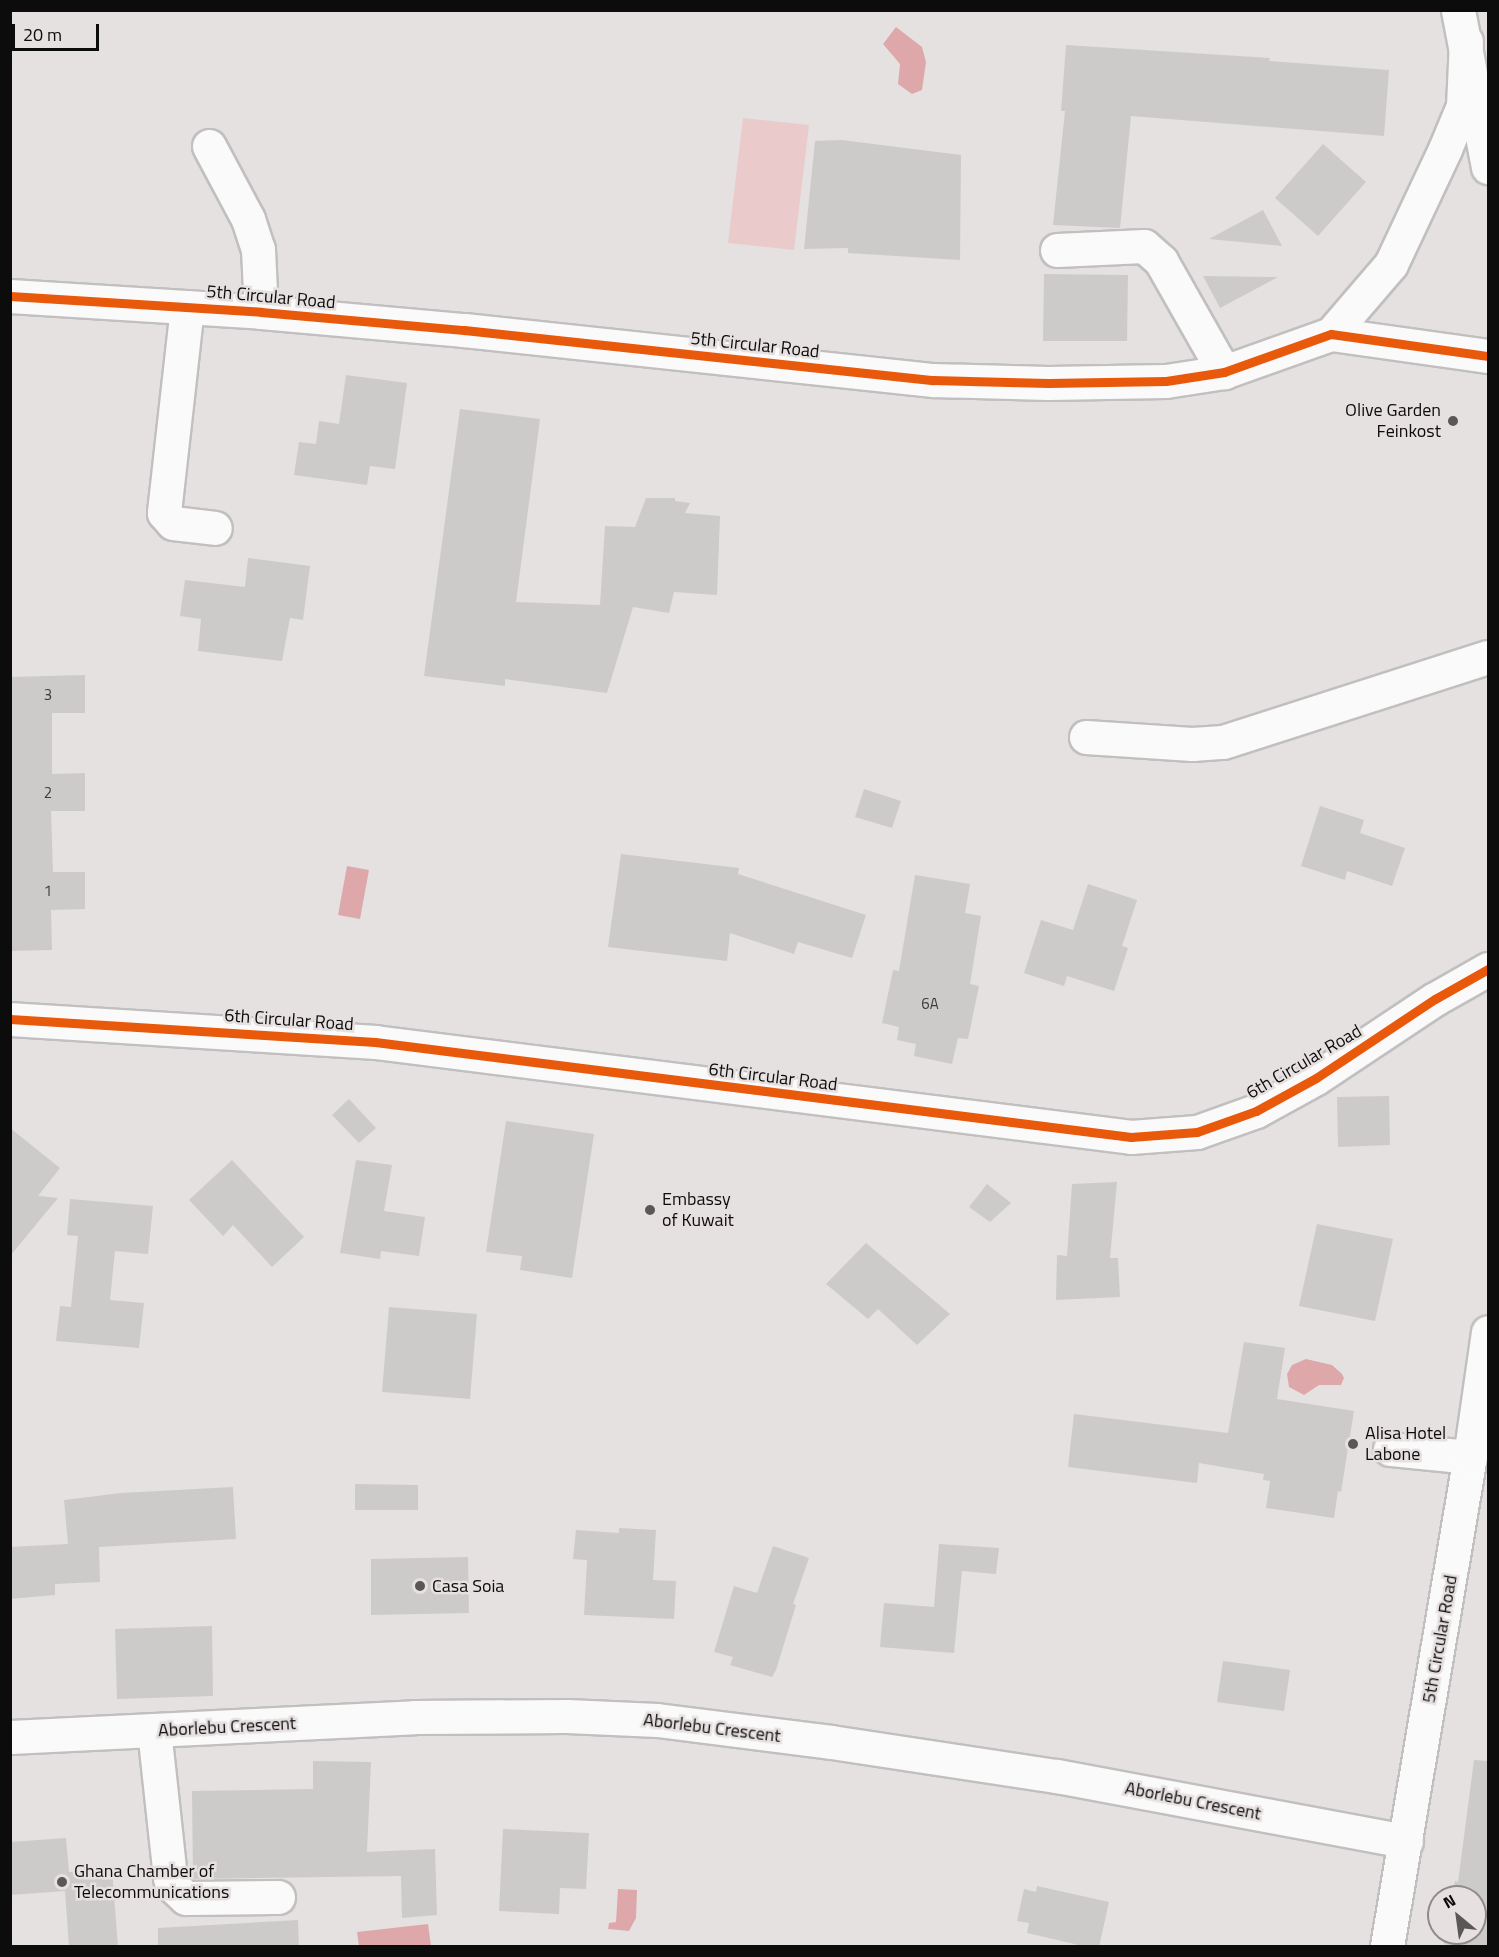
<!DOCTYPE html>
<html>
<head>
<meta charset="utf-8">
<style>
	body { margin:0 }
	#map { position:relative; width:1499px; height:1957px; overflow:hidden; background:#e5e1e1; font-family:"Titillium Web",sans-serif }
	div>[style] { position:absolute }
	[style*='--x'] { left:calc(var(--x)*1px); top:calc(var(--y)*1px); width:calc(var(--w)*1px); rotate:calc(var(--a)*1deg) }
	.green>* { inset:0; background:#eacacb }
	.water>* { inset:0; background:#dea8aa }
	.building>* { inset:0; background:#cdcaca }
	.roads { filter:drop-shadow(2px 0 #c1bfbf) drop-shadow(-2px 0 #c1bfbf) drop-shadow(0 2px #c1bfbf) drop-shadow(0 -2px #c1bfbf) }
	.minor>* { height:33px; margin:-16.5px; padding:0 16.5px; transform-origin:16.5px; border-radius:16.5px; background:#fbfafa }
	.cycleway>* { height:9px; margin:-4.5px; padding:0 4.5px; transform-origin:4.5px; border-radius:4.5px; background:#e8590c }
	.dots>* { width:16px; height:16px; translate:-50% -50%; box-sizing:border-box; border:3px solid #e6e0e0; border-radius:50% }
	span { translate:-50% -50%; white-space:nowrap; text-align:center; line-height:1.15; -webkit-text-stroke:5px #e6e0e0; paint-order:stroke }
	.number-label { font-size:15px; color:#3d3c3c }
	.number-label span { -webkit-text-stroke-width:0 }
	.street-label { font-size:18px; color:#0d0c0c }
	.poi-label { font-size:18px; color:#0d0c0c }
	.right { translate:-100% -50%; text-align:right }
	.left { translate:0 -50%; text-align:left }
	.frame { position:absolute; inset:0; border:12px solid #0d0c0c; pointer-events:none }
	.north { position:absolute; left:1427px; top:1885px; width:60px; height:60px; box-sizing:border-box; background:#e6e0e0; border:2px solid #8f8b8b; border-radius:50%; rotate:331deg; font-size:16px; font-weight:700; line-height:24px; text-align:center; color:#0d0c0c }
	.north::after { content:''; display:block; margin:auto; width:21px; height:27px; background:#595757; clip-path:polygon(50% 0,100% 100%,50% 72%,0 100%) }
	.scale { position:absolute; left:12px; top:24px; width:87px; height:27px; box-sizing:border-box; border:3px solid #0d0c0c; border-top:0; padding-left:8px; font-size:18px; line-height:21px; white-space:nowrap; color:#0d0c0c; -webkit-text-stroke:4px #e6e0e0; paint-order:stroke }
</style>
</head>
<body>
<div id="map">
	<div class="green">
		<i style="clip-path:polygon(743px 118px,809px 125px,794px 250px,728px 243px)"></i>
	</div>
	<div class="water">
		<i style="clip-path:polygon(896px 27px,922px 47px,926px 62px,922px 90px,912px 94px,898px 84px,900px 64px,883px 44px)"></i>
		<i style="clip-path:polygon(347px 866px,369px 870px,360px 919px,338px 915px)"></i>
		<i style="clip-path:polygon(1306px 1359px,1332px 1365px,1342px 1374px,1344px 1378px,1341px 1385px,1319px 1385px,1304px 1395px,1289px 1387px,1287px 1374px,1292px 1365px)"></i>
		<i style="clip-path:polygon(618px 1889px,637px 1890px,636px 1918px,629px 1931px,608px 1929px,609px 1923px,616px 1922px)"></i>
		<i style="clip-path:polygon(428px 1924px,431px 1946px,359px 1946px,357px 1932px)"></i>
	</div>
	<div class="building">
		<i style="clip-path:polygon(1066px 45px,1270px 58px,1269px 61px,1389px 70px,1384px 136px,1131px 116px,1120px 228px,1053px 225px,1065px 111px,1061px 111px)"></i>
		<i style="clip-path:polygon(842px 140px,961px 155px,960px 260px,848px 253px,848px 248px,804px 249px,815px 141px)"></i>
		<i style="clip-path:polygon(1323px 144px,1366px 182px,1318px 236px,1275px 198px)"></i>
		<i style="clip-path:polygon(1263px 210px,1282px 246px,1209px 239px)"></i>
		<i style="clip-path:polygon(1044px 274px,1128px 275px,1127px 341px,1043px 341px)"></i>
		<i style="clip-path:polygon(1203px 276px,1278px 277px,1220px 308px)"></i>
		<i style="clip-path:polygon(346px 375px,407px 383px,395px 469px,370px 466px,367px 485px,294px 475px,299px 442px,316px 444px,319px 421px,339px 424px)"></i>
		<i style="clip-path:polygon(460px 409px,540px 419px,516px 602px,600px 605px,605px 526px,635px 527px,646px 498px,675px 498px,675px 501px,690px 503px,685px 513px,720px 516px,717px 595px,674px 592px,669px 613px,633px 607px,607px 693px,505px 679px,505px 686px,424px 676px)"></i>
		<i style="clip-path:polygon(248px 558px,310px 566px,303px 620px,290px 618px,282px 661px,198px 651px,201px 619px,180px 616px,185px 580px,245px 587px)"></i>
		<i style="clip-path:polygon(85px 675px,85px 713px,52px 713px,52px 774px,85px 773px,85px 811px,51px 811px,53px 872px,85px 872px,85px 909px,51px 910px,52px 950px,10px 951px,10px 677px)"></i>
		<i style="clip-path:polygon(864px 789px,901px 801px,892px 828px,855px 817px)"></i>
		<i style="clip-path:polygon(1320px 806px,1364px 820px,1360px 833px,1405px 848px,1392px 886px,1347px 871px,1345px 880px,1301px 866px)"></i>
		<i style="clip-path:polygon(621px 854px,739px 868px,738px 874px,866px 915px,852px 958px,798px 942px,794px 954px,730px 933px,727px 961px,608px 947px)"></i>
		<i style="clip-path:polygon(915px 875px,970px 884px,965px 913px,981px 916px,970px 984px,979px 986px,968px 1039px,958px 1038px,952px 1064px,914px 1056px,916px 1044px,897px 1040px,899px 1027px,882px 1023px,893px 970px,899px 971px)"></i>
		<i style="clip-path:polygon(1088px 884px,1137px 900px,1122px 946px,1128px 948px,1114px 991px,1067px 976px,1064px 986px,1024px 973px,1041px 920px,1073px 930px)"></i>
		<i style="clip-path:polygon(1389px 1096px,1390px 1145px,1338px 1147px,1337px 1097px)"></i>
		<i style="clip-path:polygon(349px 1099px,376px 1128px,359px 1143px,332px 1115px)"></i>
		<i style="clip-path:polygon(506px 1121px,594px 1134px,572px 1278px,520px 1270px,522px 1256px,486px 1252px)"></i>
		<i style="clip-path:polygon(10px 1128px,60px 1168px,38px 1196px,58px 1198px,10px 1256px)"></i>
		<i style="clip-path:polygon(232px 1160px,304px 1237px,272px 1267px,233px 1225px,223px 1236px,189px 1200px)"></i>
		<i style="clip-path:polygon(356px 1160px,392px 1165px,384px 1211px,425px 1217px,419px 1256px,381px 1251px,380px 1259px,340px 1253px)"></i>
		<i style="clip-path:polygon(1117px 1182px,1110px 1258px,1118px 1258px,1120px 1297px,1056px 1300px,1057px 1255px,1067px 1256px,1072px 1184px)"></i>
		<i style="clip-path:polygon(987px 1184px,1011px 1203px,990px 1222px,969px 1207px)"></i>
		<i style="clip-path:polygon(70px 1199px,153px 1206px,148px 1254px,115px 1251px,110px 1300px,144px 1303px,139px 1348px,56px 1341px,60px 1306px,71px 1307px,78px 1236px,67px 1235px)"></i>
		<i style="clip-path:polygon(1317px 1224px,1393px 1239px,1375px 1321px,1299px 1306px)"></i>
		<i style="clip-path:polygon(866px 1243px,950px 1314px,917px 1345px,878px 1309px,868px 1319px,826px 1284px)"></i>
		<i style="clip-path:polygon(389px 1307px,477px 1314px,470px 1399px,382px 1392px)"></i>
		<i style="clip-path:polygon(1244px 1342px,1285px 1348px,1277px 1399px,1354px 1411px,1341px 1492px,1338px 1491px,1334px 1518px,1266px 1508px,1270px 1481px,1263px 1480px,1264px 1474px,1199px 1463px,1197px 1483px,1068px 1467px,1074px 1414px,1228px 1433px)"></i>
		<i style="clip-path:polygon(355px 1484px,418px 1485px,418px 1510px,355px 1510px)"></i>
		<i style="clip-path:polygon(233px 1487px,236px 1539px,99px 1547px,100px 1582px,55px 1584px,55px 1595px,10px 1599px,10px 1547px,68px 1544px,64px 1500px,121px 1493px)"></i>
		<i style="clip-path:polygon(619px 1528px,656px 1530px,653px 1580px,676px 1581px,674px 1619px,584px 1615px,587px 1560px,573px 1559px,576px 1530px,619px 1533px)"></i>
		<i style="clip-path:polygon(939px 1544px,999px 1548px,996px 1574px,962px 1571px,954px 1653px,880px 1647px,884px 1603px,934px 1607px)"></i>
		<i style="clip-path:polygon(773px 1546px,809px 1558px,793px 1604px,796px 1605px,776px 1670px,772px 1677px,730px 1665px,733px 1657px,714px 1652px,734px 1586px,757px 1593px)"></i>
		<i style="clip-path:polygon(468px 1557px,469px 1613px,371px 1615px,371px 1559px)"></i>
		<i style="clip-path:polygon(212px 1626px,213px 1696px,117px 1699px,115px 1629px)"></i>
		<i style="clip-path:polygon(1223px 1661px,1290px 1670px,1284px 1711px,1217px 1702px)"></i>
		<i style="clip-path:polygon(1474px 1760px,1488px 1761px,1488px 1947px,1459px 1947px,1444px 1944px,1446px 1933px,1475px 1933px,1475px 1897px,1452px 1897px,1455px 1881px,1458px 1882px)"></i>
		<i style="clip-path:polygon(313px 1761px,371px 1762px,367px 1852px,435px 1849px,437px 1915px,402px 1918px,401px 1876px,193px 1879px,192px 1791px,313px 1789px)"></i>
		<i style="clip-path:polygon(503px 1829px,589px 1833px,586px 1889px,560px 1888px,559px 1914px,499px 1911px)"></i>
		<i style="clip-path:polygon(66px 1838px,69px 1872px,112px 1869px,118px 1947px,69px 1947px,65px 1891px,10px 1895px,10px 1842px)"></i>
		<i style="clip-path:polygon(1037px 1886px,1109px 1902px,1099px 1947px,1087px 1947px,1027px 1933px,1029px 1923px,1017px 1921px,1024px 1889px,1036px 1892px)"></i>
		<i style="clip-path:polygon(298px 1920px,299px 1947px,158px 1947px,158px 1928px)"></i>
	</div>
	<div class="roads">
		<div class="minor">
			<i style="--x:1458;--y:10;--w:160;--a:79.2"></i>
			<i style="--x:209;--y:146;--w:83;--a:61.9"></i>
			<i style="--x:248;--y:219;--w:32;--a:72"></i>
			<i style="--x:258;--y:249;--w:63;--a:87.3"></i>
			<i style="--x:1057;--y:250;--w:87;--a:-2.6"></i>
			<i style="--x:1144;--y:246;--w:23;--a:41"></i>
			<i style="--x:1161;--y:261;--w:128;--a:60.4"></i>
			<i style="--x:10;--y:296;--w:252;--a:3.6"></i>
			<i style="--x:261;--y:312;--w:204;--a:5.1"></i>
			<i style="--x:464;--y:330;--w:472;--a:6.1"></i>
			<i style="--x:933;--y:380;--w:115;--a:1.5"></i>
			<i style="--x:1048;--y:383;--w:118;--a:-1"></i>
			<i style="--x:1166;--y:381;--w:59;--a:-8.8"></i>
			<i style="--x:1224;--y:372;--w:114;--a:-19.6"></i>
			<i style="--x:1331;--y:334;--w:159;--a:8"></i>
			<i style="--x:187;--y:307;--w:207;--a:96.4"></i>
			<i style="--x:164;--y:513;--w:13;--a:48"></i>
			<i style="--x:173;--y:523;--w:42;--a:6.8"></i>
			<i style="--x:1331;--y:334;--w:92;--a:-49.4"></i>
			<i style="--x:1391;--y:264;--w:127;--a:-64.8"></i>
			<i style="--x:1445;--y:149;--w:47;--a:-67.3"></i>
			<i style="--x:1463;--y:106;--w:65;--a:-87.4"></i>
			<i style="--x:1086;--y:737;--w:106;--a:3.8"></i>
			<i style="--x:1192;--y:744;--w:31;--a:-4"></i>
			<i style="--x:1223;--y:742;--w:278;--a:-17.8"></i>
			<i style="--x:10;--y:1019;--w:366;--a:3.6"></i>
			<i style="--x:375;--y:1042;--w:762;--a:7.16"></i>
			<i style="--x:1131;--y:1137;--w:66;--a:-4.3"></i>
			<i style="--x:1197;--y:1132;--w:63;--a:-19.6"></i>
			<i style="--x:1256;--y:1111;--w:68;--a:-28.8"></i>
			<i style="--x:1316;--y:1078;--w:143;--a:-33.6"></i>
			<i style="--x:1435;--y:999;--w:61;--a:-29.5"></i>
			<i style="--x:1390;--y:1449;--w:80;--a:5.7"></i>
			<i style="--x:154;--y:1730;--w:149;--a:83.8"></i>
			<i style="--x:170;--y:1878;--w:10;--a:66"></i>
			<i style="--x:174;--y:1887;--w:16;--a:43"></i>
			<i style="--x:186;--y:1898;--w:92;--a:-0.6"></i>
			<i style="--x:10;--y:1737;--w:405;--a:-2.8"></i>
			<i style="--x:415;--y:1717;--w:152;--a:-0.4"></i>
			<i style="--x:567;--y:1716;--w:90;--a:2.5"></i>
			<i style="--x:657;--y:1720;--w:175;--a:7.2"></i>
			<i style="--x:831;--y:1742;--w:229;--a:8.6"></i>
			<i style="--x:1057;--y:1776;--w:355;--a:10.6"></i>
			<i style="--x:1387;--y:1946;--w:496;--a:-80.4"></i>
			<i style="--x:1470;--y:1457;--w:126;--a:-81.8"></i>
		</div>
	</div>
	<div class="cycleway">
		<i style="--x:10;--y:296;--w:252;--a:3.6"></i>
		<i style="--x:261;--y:312;--w:204;--a:5.1"></i>
		<i style="--x:464;--y:330;--w:472;--a:6.1"></i>
		<i style="--x:933;--y:380;--w:115;--a:1.5"></i>
		<i style="--x:1048;--y:383;--w:118;--a:-1"></i>
		<i style="--x:1166;--y:381;--w:59;--a:-8.8"></i>
		<i style="--x:1224;--y:372;--w:114;--a:-19.6"></i>
		<i style="--x:1331;--y:334;--w:159;--a:8"></i>
		<i style="--x:10;--y:1019;--w:366;--a:3.6"></i>
		<i style="--x:375;--y:1042;--w:762;--a:7.16"></i>
		<i style="--x:1131;--y:1137;--w:66;--a:-4.3"></i>
		<i style="--x:1197;--y:1132;--w:63;--a:-19.6"></i>
		<i style="--x:1256;--y:1111;--w:68;--a:-28.8"></i>
		<i style="--x:1316;--y:1078;--w:143;--a:-33.6"></i>
		<i style="--x:1435;--y:999;--w:61;--a:-29.5"></i>
	</div>
	<div class="dots">
		<i style="left:1453px;top:421px;background:#595757"></i>
		<i style="left:650px;top:1210px;background:#595757"></i>
		<i style="left:1353px;top:1444px;background:#595757"></i>
		<i style="left:420px;top:1586px;background:#595757"></i>
		<i style="left:62px;top:1882px;background:#595757"></i>
	</div>
	<div class="number-label">
		<span style="left:48px;top:695px">3</span>
		<span style="left:48px;top:793px">2</span>
		<span style="left:48px;top:891px">1</span>
		<span style="left:930px;top:1004px">6A</span>
	</div>
	<div class="street-label">
		<span style="left:271px;top:297px;rotate:5deg">5th Circular Road</span>
		<span style="left:755px;top:345px;rotate:6deg">5th Circular Road</span>
		<span style="left:289px;top:1020px;rotate:4deg">6th Circular Road</span>
		<span style="left:1304px;top:1062px;rotate:-30deg">6th Circular Road</span>
		<span style="left:773px;top:1077px;rotate:7deg">6th Circular Road</span>
		<span style="left:1440px;top:1639px;rotate:-80deg">5th Circular Road</span>
		<span style="left:227px;top:1727px;rotate:-3deg">Aborlebu Crescent</span>
		<span style="left:712px;top:1728px;rotate:7deg">Aborlebu Crescent</span>
		<span style="left:1193px;top:1801px;rotate:11deg">Aborlebu Crescent</span>
	</div>
	<div class="poi-label">
		<span class="right" style="left:1441px;top:421px">Olive Garden<br>Feinkost</span>
		<span class="left" style="left:662px;top:1210px">Embassy<br>of Kuwait</span>
		<span class="left" style="left:1365px;top:1444px">Alisa Hotel<br>Labone</span>
		<span class="left" style="left:432px;top:1586px">Casa Soia</span>
		<span class="left" style="left:74px;top:1882px">Ghana Chamber of<br>Telecommunications</span>
	</div>
	<div class="frame"></div>
	<div class="north">N</div>
	<div class="scale">20 m</div>
</div>
</body>
</html>
